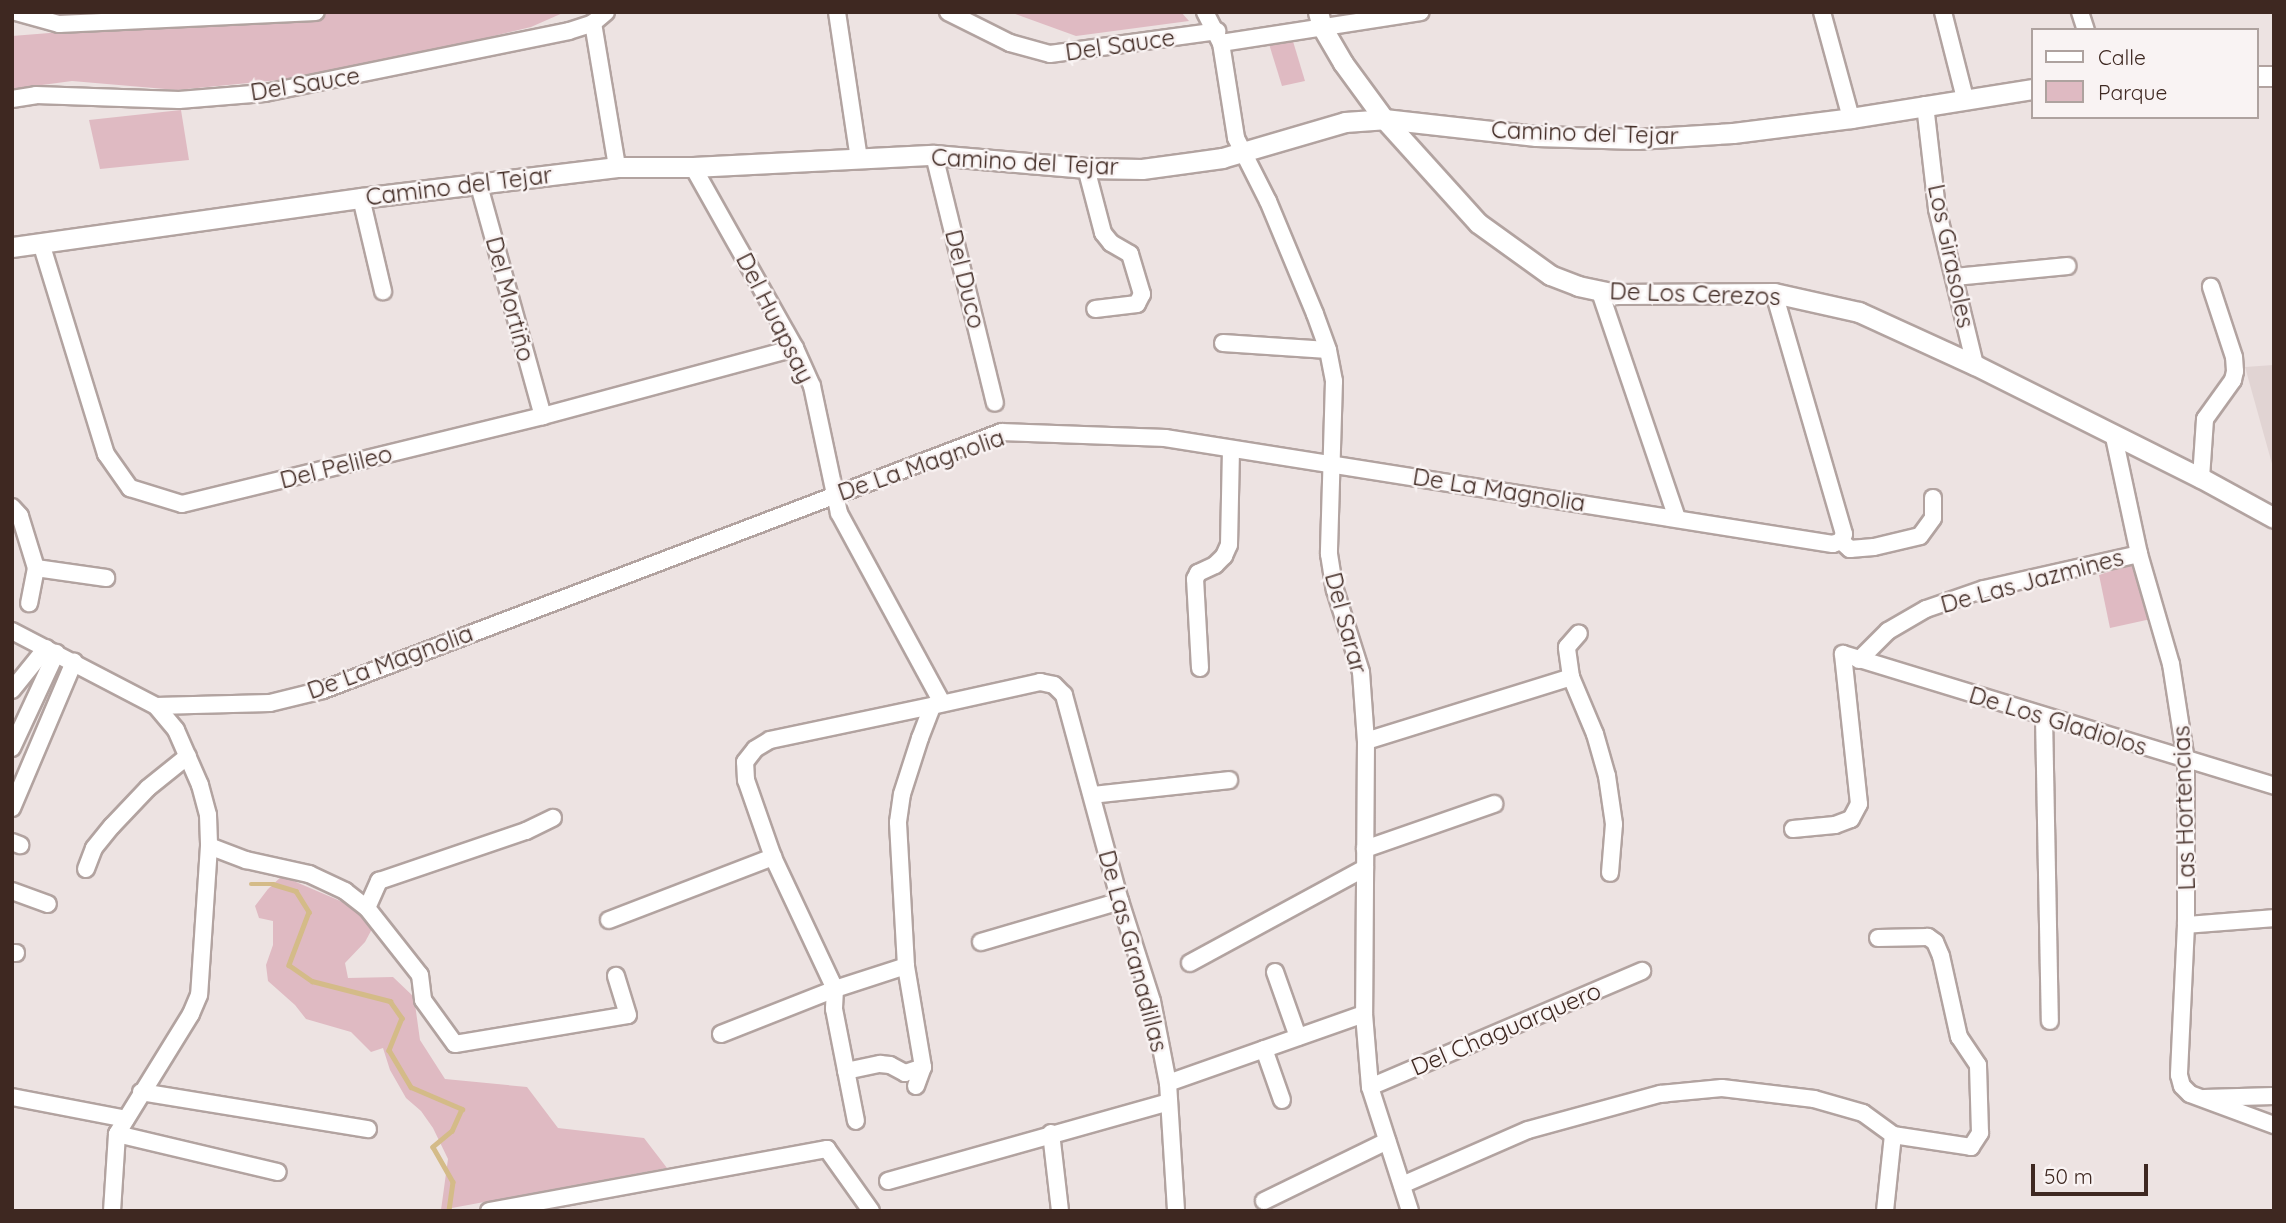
<!DOCTYPE html>
<html>
<head>
<meta charset="utf-8">
<style>
	body { margin:0 }
	#map { position:relative; width:2286px; height:1223px; overflow:hidden; background:#ede3e2; font-family:Quicksand,sans-serif }
	div>[style] { position:absolute }
	[style*='--x'] { left:calc(var(--x)*1px); top:calc(var(--y)*1px); width:calc(var(--w)*1px); rotate:calc(var(--a)*1deg) }
	.built>* { inset:0; background:#e1d4d3 }
	.green>* { inset:0; background:#dfbac2 }
	.stream>* { height:4.5px; margin:-2.25px; padding:0 2.25px; transform-origin:2.25px; border-radius:2.25px; background:#d4bb88 }
	.roads { filter:drop-shadow(2px 0 #b2a3a0) drop-shadow(-2px 0 #b2a3a0) drop-shadow(0 2px #b2a3a0) drop-shadow(0 -2px #b2a3a0) }
	.minor>* { height:16px; margin:-8px; padding:0 8px; transform-origin:8px; border-radius:8px; background:#fff }
	.tertiary>* { height:19px; margin:-9.5px; padding:0 9.5px; transform-origin:9.5px; border-radius:9.5px; background:#fff }
	span { translate:-50% -50%; white-space:nowrap; text-align:center; line-height:1.15; -webkit-text-stroke:5px #f9f3f3; paint-order:stroke }
	.street-label { font-size:24px; color:#3e2821 }
	.frame { position:absolute; inset:0; border:14px solid #3e2821; pointer-events:none }
	.legend { position:absolute; left:2031px; top:28px; width:228px; height:91px; box-sizing:border-box; background:#f9f3f3; border:2px solid #aea29f; margin:0; padding:9px 12px; list-style:none; font-size:21px; color:#3e2821 }
	.legend li { display:flex; align-items:center; gap:14px; height:35px }
	.legend b { width:35px; border:2px solid #aea29f }
	.scale { position:absolute; left:2031px; top:1164px; width:117px; height:32px; box-sizing:border-box; border:4px solid #3e2821; border-top:0; padding-left:9px; font-size:21px; line-height:24px; white-space:nowrap; color:#3e2821; -webkit-text-stroke:5px #f9f3f3; paint-order:stroke }
</style>
</head>
<body>
<div id="map">
	<div class="built">
		<i style="clip-path:polygon(2274px 365px,2274px 471px,2245px 367px)"></i>
	</div>
	<div class="green">
		<i style="clip-path:polygon(313px 12px,565px 12px,531px 27px,411px 56px,299px 78px,177px 90px,72px 81px,12px 89px,12px 36px)"></i>
		<i style="clip-path:polygon(1010px 12px,1181px 12px,1189px 21px,1076px 36px)"></i>
		<i style="clip-path:polygon(1292px 38px,1305px 81px,1282px 86px,1269px 44px)"></i>
		<i style="clip-path:polygon(181px 110px,189px 160px,100px 169px,89px 120px)"></i>
		<i style="clip-path:polygon(2134px 563px,2151px 619px,2110px 628px,2099px 575px)"></i>
		<i style="clip-path:polygon(282px 876px,352px 906px,372px 929px,365px 942px,345px 963px,348px 978px,393px 977px,414px 997px,420px 1040px,445px 1079px,527px 1087px,558px 1128px,644px 1138px,667px 1168px,441px 1210px,448px 1159px,433px 1128px,421px 1111px,406px 1098px,390px 1070px,383px 1048px,371px 1052px,351px 1032px,306px 1019px,295px 1005px,268px 981px,266px 965px,273px 945px,273px 921px,259px 918px,255px 906px,268px 889px)"></i>
	</div>
	<div class="stream">
		<i style="--x:251;--y:884;--w:22;--a:0"></i>
		<i style="--x:273;--y:884;--w:24;--a:17"></i>
		<i style="--x:296;--y:891;--w:25;--a:58"></i>
		<i style="--x:309;--y:912;--w:57;--a:110.7"></i>
		<i style="--x:289;--y:965;--w:28;--a:35"></i>
		<i style="--x:312;--y:981;--w:81;--a:14.4"></i>
		<i style="--x:390;--y:1001;--w:21;--a:55"></i>
		<i style="--x:402;--y:1018;--w:35;--a:112"></i>
		<i style="--x:389;--y:1050;--w:43;--a:59.3"></i>
		<i style="--x:411;--y:1087;--w:56;--a:23.3"></i>
		<i style="--x:462;--y:1109;--w:24;--a:114"></i>
		<i style="--x:452;--y:1131;--w:25;--a:140"></i>
		<i style="--x:433;--y:1147;--w:40;--a:60.3"></i>
		<i style="--x:453;--y:1182;--w:29;--a:98"></i>
	</div>
	<div class="roads">
		<div class="minor">
			<i style="--x:16;--y:12;--w:45;--a:15.6"></i>
			<i style="--x:59;--y:24;--w:257;--a:-2.7"></i>
			<i style="--x:837;--y:12;--w:149;--a:81.5"></i>
			<i style="--x:948;--y:12;--w:69;--a:26.6"></i>
			<i style="--x:1010;--y:43;--w:41;--a:15.4"></i>
			<i style="--x:1050;--y:54;--w:169;--a:-7.8"></i>
			<i style="--x:1205;--y:12;--w:35;--a:63"></i>
			<i style="--x:1221;--y:43;--w:96;--a:81"></i>
			<i style="--x:1236;--y:138;--w:71;--a:63.1"></i>
			<i style="--x:1268;--y:201;--w:122;--a:67.4"></i>
			<i style="--x:1315;--y:314;--w:38;--a:70"></i>
			<i style="--x:1328;--y:350;--w:32;--a:79"></i>
			<i style="--x:1334;--y:381;--w:173;--a:91.7"></i>
			<i style="--x:1329;--y:554;--w:36;--a:81"></i>
			<i style="--x:1335;--y:590;--w:86;--a:72.4"></i>
			<i style="--x:1361;--y:672;--w:69;--a:85.9"></i>
			<i style="--x:1366;--y:741;--w:273;--a:90.4"></i>
			<i style="--x:1364;--y:1014;--w:73;--a:85.3"></i>
			<i style="--x:1370;--y:1087;--w:130;--a:72.1"></i>
			<i style="--x:1822;--y:12;--w:110;--a:74.7"></i>
			<i style="--x:1943;--y:12;--w:89;--a:75.7"></i>
			<i style="--x:2080;--y:12;--w:19;--a:72"></i>
			<i style="--x:593;--y:23;--w:146;--a:80.5"></i>
			<i style="--x:1221;--y:43;--w:202;--a:-8.8"></i>
			<i style="--x:12;--y:99;--w:24;--a:-9"></i>
			<i style="--x:36;--y:95;--w:143;--a:2"></i>
			<i style="--x:179;--y:100;--w:86;--a:-4.7"></i>
			<i style="--x:265;--y:93;--w:310;--a:-11.5"></i>
			<i style="--x:569;--y:31;--w:25;--a:-18"></i>
			<i style="--x:593;--y:23;--w:17;--a:-40"></i>
			<i style="--x:1925;--y:105;--w:105;--a:83.4"></i>
			<i style="--x:1937;--y:209;--w:161;--a:76.3"></i>
			<i style="--x:934;--y:155;--w:255;--a:76.2"></i>
			<i style="--x:693;--y:167;--w:208;--a:60.6"></i>
			<i style="--x:795;--y:348;--w:42;--a:65.9"></i>
			<i style="--x:812;--y:386;--w:130;--a:78"></i>
			<i style="--x:839;--y:513;--w:216;--a:61.5"></i>
			<i style="--x:1086;--y:168;--w:67;--a:75.3"></i>
			<i style="--x:1103;--y:233;--w:13;--a:51"></i>
			<i style="--x:1111;--y:243;--w:22;--a:30"></i>
			<i style="--x:1130;--y:254;--w:42;--a:73.3"></i>
			<i style="--x:1142;--y:294;--w:11;--a:117"></i>
			<i style="--x:1137;--y:304;--w:42;--a:173.2"></i>
			<i style="--x:478;--y:182;--w:243;--a:74.5"></i>
			<i style="--x:361;--y:198;--w:96;--a:76.7"></i>
			<i style="--x:41;--y:243;--w:221;--a:72.9"></i>
			<i style="--x:106;--y:454;--w:42;--a:54.8"></i>
			<i style="--x:130;--y:488;--w:54;--a:17.1"></i>
			<i style="--x:182;--y:504;--w:372;--a:-13.7"></i>
			<i style="--x:543;--y:416;--w:261;--a:-15.1"></i>
			<i style="--x:1955;--y:277;--w:113;--a:-5.6"></i>
			<i style="--x:1600;--y:292;--w:239;--a:71.2"></i>
			<i style="--x:1774;--y:293;--w:251;--a:73.8"></i>
			<i style="--x:1844;--y:534;--w:8;--a:113"></i>
			<i style="--x:1223;--y:343;--w:105;--a:3.8"></i>
			<i style="--x:2114;--y:437;--w:120;--a:77.9"></i>
			<i style="--x:2139;--y:554;--w:115;--a:73.8"></i>
			<i style="--x:2171;--y:664;--w:98;--a:81.2"></i>
			<i style="--x:2186;--y:761;--w:164;--a:90"></i>
			<i style="--x:2186;--y:925;--w:150;--a:92.7"></i>
			<i style="--x:2179;--y:1075;--w:11;--a:75"></i>
			<i style="--x:2182;--y:1086;--w:11;--a:45"></i>
			<i style="--x:2190;--y:1094;--w:90;--a:20.3"></i>
			<i style="--x:2201;--y:478;--w:59;--a:-86.1"></i>
			<i style="--x:2205;--y:419;--w:48;--a:-54.3"></i>
			<i style="--x:2233;--y:380;--w:9;--a:-77"></i>
			<i style="--x:2235;--y:371;--w:14;--a:-94"></i>
			<i style="--x:2234;--y:357;--w:74;--a:-108.2"></i>
			<i style="--x:12;--y:507;--w:12;--a:48"></i>
			<i style="--x:20;--y:516;--w:54;--a:72.9"></i>
			<i style="--x:36;--y:568;--w:36;--a:101"></i>
			<i style="--x:1841;--y:541;--w:12;--a:42"></i>
			<i style="--x:1850;--y:549;--w:24;--a:-5"></i>
			<i style="--x:1874;--y:547;--w:47;--a:-13.4"></i>
			<i style="--x:1920;--y:536;--w:22;--a:-54"></i>
			<i style="--x:1933;--y:518;--w:20;--a:-90"></i>
			<i style="--x:36;--y:568;--w:71;--a:8.1"></i>
			<i style="--x:12;--y:631;--w:162;--a:27.5"></i>
			<i style="--x:156;--y:706;--w:31;--a:50"></i>
			<i style="--x:176;--y:730;--w:60;--a:66.4"></i>
			<i style="--x:200;--y:785;--w:31;--a:75"></i>
			<i style="--x:208;--y:815;--w:31;--a:88"></i>
			<i style="--x:209;--y:846;--w:149;--a:93.8"></i>
			<i style="--x:199;--y:995;--w:21;--a:113"></i>
			<i style="--x:191;--y:1014;--w:141;--a:121.7"></i>
			<i style="--x:117;--y:1134;--w:77;--a:93.7"></i>
			<i style="--x:1859;--y:660;--w:41;--a:-45"></i>
			<i style="--x:1888;--y:631;--w:44;--a:-30.1"></i>
			<i style="--x:1926;--y:609;--w:61;--a:-19"></i>
			<i style="--x:1984;--y:589;--w:159;--a:-12.7"></i>
			<i style="--x:1200;--y:668;--w:89;--a:-93.2"></i>
			<i style="--x:1195;--y:579;--w:7;--a:-63"></i>
			<i style="--x:1198;--y:573;--w:19;--a:-25"></i>
			<i style="--x:1215;--y:565;--w:13;--a:-45"></i>
			<i style="--x:1224;--y:556;--w:12;--a:-66"></i>
			<i style="--x:1229;--y:545;--w:96;--a:-88.8"></i>
			<i style="--x:1571;--y:677;--w:62;--a:67.2"></i>
			<i style="--x:1595;--y:734;--w:44;--a:74.1"></i>
			<i style="--x:1607;--y:776;--w:49;--a:81.7"></i>
			<i style="--x:1614;--y:824;--w:49;--a:94.7"></i>
			<i style="--x:12;--y:690;--w:54;--a:-51"></i>
			<i style="--x:156;--y:706;--w:114;--a:-1.5"></i>
			<i style="--x:270;--y:703;--w:55;--a:-13.8"></i>
			<i style="--x:323;--y:690;--w:726;--a:-20.81"></i>
			<i style="--x:1002;--y:432;--w:163;--a:2.1"></i>
			<i style="--x:1165;--y:438;--w:676;--a:9.02"></i>
			<i style="--x:1833;--y:544;--w:9;--a:-21"></i>
			<i style="--x:2044;--y:717;--w:304;--a:88.9"></i>
			<i style="--x:1366;--y:741;--w:215;--a:-17.3"></i>
			<i style="--x:1571;--y:677;--w:30;--a:-98"></i>
			<i style="--x:1567;--y:647;--w:18;--a:-49"></i>
			<i style="--x:12;--y:748;--w:105;--a:-65.1"></i>
			<i style="--x:1092;--y:795;--w:138;--a:-6.2"></i>
			<i style="--x:12;--y:808;--w:159;--a:-67"></i>
			<i style="--x:1793;--y:829;--w:42;--a:-5.4"></i>
			<i style="--x:1835;--y:825;--w:17;--a:-21"></i>
			<i style="--x:1851;--y:819;--w:17;--a:-62"></i>
			<i style="--x:1859;--y:804;--w:151;--a:-96.1"></i>
			<i style="--x:1843;--y:654;--w:451;--a:17"></i>
			<i style="--x:12;--y:842;--w:9;--a:21"></i>
			<i style="--x:209;--y:846;--w:40;--a:21"></i>
			<i style="--x:246;--y:860;--w:65;--a:12.5"></i>
			<i style="--x:309;--y:874;--w:40;--a:25"></i>
			<i style="--x:345;--y:891;--w:28;--a:38"></i>
			<i style="--x:367;--y:908;--w:85;--a:51.7"></i>
			<i style="--x:420;--y:975;--w:25;--a:83"></i>
			<i style="--x:423;--y:1000;--w:54;--a:54"></i>
			<i style="--x:455;--y:1044;--w:175;--a:-9.5"></i>
			<i style="--x:628;--y:1015;--w:41;--a:-107.1"></i>
			<i style="--x:1365;--y:849;--w:137;--a:-19.2"></i>
			<i style="--x:86;--y:869;--w:22;--a:-69"></i>
			<i style="--x:94;--y:848;--w:28;--a:-51"></i>
			<i style="--x:112;--y:826;--w:52;--a:-46.5"></i>
			<i style="--x:148;--y:788;--w:51;--a:-38.7"></i>
			<i style="--x:12;--y:891;--w:38;--a:20"></i>
			<i style="--x:367;--y:908;--w:30;--a:-66"></i>
			<i style="--x:379;--y:881;--w:155;--a:-18.8"></i>
			<i style="--x:526;--y:831;--w:30;--a:-26"></i>
			<i style="--x:609;--y:920;--w:176;--a:-21"></i>
			<i style="--x:2186;--y:925;--w:88;--a:-4.5"></i>
			<i style="--x:981;--y:942;--w:145;--a:-16.4"></i>
			<i style="--x:12;--y:953;--w:4;--a:0"></i>
			<i style="--x:1190;--y:963;--w:199;--a:-28.5"></i>
			<i style="--x:906;--y:966;--w:75;--a:162.1"></i>
			<i style="--x:835;--y:989;--w:146;--a:-115.2"></i>
			<i style="--x:773;--y:857;--w:82;--a:-109.3"></i>
			<i style="--x:746;--y:780;--w:18;--a:-93"></i>
			<i style="--x:745;--y:762;--w:16;--a:-52"></i>
			<i style="--x:755;--y:749;--w:17;--a:-31"></i>
			<i style="--x:770;--y:740;--w:166;--a:-11.9"></i>
			<i style="--x:1275;--y:972;--w:69;--a:70.5"></i>
			<i style="--x:721;--y:1034;--w:123;--a:-21.5"></i>
			<i style="--x:835;--y:989;--w:20;--a:93"></i>
			<i style="--x:834;--y:1009;--w:114;--a:78.9"></i>
			<i style="--x:1264;--y:1049;--w:54;--a:70.6"></i>
			<i style="--x:846;--y:1071;--w:35;--a:-12"></i>
			<i style="--x:880;--y:1064;--w:10;--a:6"></i>
			<i style="--x:890;--y:1065;--w:17;--a:28"></i>
			<i style="--x:905;--y:1073;--w:19;--a:-18"></i>
			<i style="--x:1168;--y:1083;--w:208;--a:-19.4"></i>
			<i style="--x:916;--y:1086;--w:20;--a:-70"></i>
			<i style="--x:923;--y:1067;--w:102;--a:-99.6"></i>
			<i style="--x:906;--y:966;--w:144;--a:-93.2"></i>
			<i style="--x:898;--y:822;--w:28;--a:-82"></i>
			<i style="--x:902;--y:794;--w:59;--a:-72.2"></i>
			<i style="--x:920;--y:738;--w:34;--a:-69"></i>
			<i style="--x:932;--y:706;--w:111;--a:-12.5"></i>
			<i style="--x:1040;--y:682;--w:14;--a:12"></i>
			<i style="--x:1054;--y:685;--w:14;--a:45"></i>
			<i style="--x:1064;--y:695;--w:213;--a:74.8"></i>
			<i style="--x:1120;--y:901;--w:105;--a:72.3"></i>
			<i style="--x:1152;--y:1001;--w:84;--a:79"></i>
			<i style="--x:1168;--y:1083;--w:128;--a:86.4"></i>
			<i style="--x:1370;--y:1087;--w:296;--a:-23.1"></i>
			<i style="--x:141;--y:1092;--w:230;--a:9.3"></i>
			<i style="--x:12;--y:1097;--w:116;--a:10.9"></i>
			<i style="--x:2204;--y:1098;--w:70;--a:-1.6"></i>
			<i style="--x:1051;--y:1133;--w:79;--a:83.4"></i>
			<i style="--x:117;--y:1134;--w:165;--a:13.3"></i>
			<i style="--x:888;--y:1181;--w:292;--a:-15.7"></i>
			<i style="--x:1402;--y:1185;--w:137;--a:-23.6"></i>
			<i style="--x:1528;--y:1130;--w:137;--a:-15.3"></i>
			<i style="--x:1660;--y:1094;--w:62;--a:-5.5"></i>
			<i style="--x:1722;--y:1088;--w:93;--a:6.8"></i>
			<i style="--x:1814;--y:1099;--w:51;--a:15.9"></i>
			<i style="--x:1863;--y:1113;--w:37;--a:36"></i>
			<i style="--x:1893;--y:1135;--w:79;--a:8.7"></i>
			<i style="--x:1971;--y:1147;--w:17;--a:-57"></i>
			<i style="--x:1980;--y:1133;--w:68;--a:-91.7"></i>
			<i style="--x:1978;--y:1065;--w:34;--a:-124"></i>
			<i style="--x:1959;--y:1037;--w:83;--a:-102.5"></i>
			<i style="--x:1941;--y:956;--w:15;--a:-113"></i>
			<i style="--x:1935;--y:942;--w:9;--a:-144"></i>
			<i style="--x:1928;--y:937;--w:50;--a:178.9"></i>
			<i style="--x:1264;--y:1201;--w:137;--a:-26"></i>
			<i style="--x:489;--y:1211;--w:344;--a:-10.4"></i>
			<i style="--x:827;--y:1149;--w:76;--a:54.6"></i>
			<i style="--x:1885;--y:1211;--w:76;--a:-84"></i>
		</div>
		<div class="tertiary">
			<i style="--x:1318;--y:12;--w:16;--a:75"></i>
			<i style="--x:1322;--y:27;--w:42;--a:59.7"></i>
			<i style="--x:1343;--y:63;--w:69;--a:53.8"></i>
			<i style="--x:1384;--y:119;--w:140;--a:47.9"></i>
			<i style="--x:1478;--y:223;--w:89;--a:35.8"></i>
			<i style="--x:1550;--y:275;--w:30;--a:21"></i>
			<i style="--x:1578;--y:286;--w:39;--a:12"></i>
			<i style="--x:1616;--y:294;--w:158;--a:-0.4"></i>
			<i style="--x:1774;--y:293;--w:87;--a:12.6"></i>
			<i style="--x:1859;--y:312;--w:128;--a:24.6"></i>
			<i style="--x:1975;--y:365;--w:253;--a:26.6"></i>
			<i style="--x:2201;--y:478;--w:83;--a:28.7"></i>
			<i style="--x:2256;--y:76;--w:18;--a:0"></i>
			<i style="--x:12;--y:247;--w:352;--a:-8"></i>
			<i style="--x:361;--y:198;--w:258;--a:-6.9"></i>
			<i style="--x:617;--y:167;--w:76;--a:0"></i>
			<i style="--x:693;--y:167;--w:241;--a:-2.9"></i>
			<i style="--x:934;--y:155;--w:153;--a:4.9"></i>
			<i style="--x:1086;--y:168;--w:56;--a:1"></i>
			<i style="--x:1142;--y:169;--w:81;--a:-7.8"></i>
			<i style="--x:1222;--y:158;--w:128;--a:-16.3"></i>
			<i style="--x:1345;--y:122;--w:39;--a:-4"></i>
			<i style="--x:1384;--y:119;--w:153;--a:6.4"></i>
			<i style="--x:1536;--y:136;--w:101;--a:1.7"></i>
			<i style="--x:1637;--y:139;--w:96;--a:-3.6"></i>
			<i style="--x:1733;--y:133;--w:119;--a:-7.2"></i>
			<i style="--x:1851;--y:118;--w:183;--a:-9.1"></i>
		</div>
	</div>
	<div class="street-label">
		<span style="left:1120px;top:45px;rotate:-8deg">Del Sauce</span>
		<span style="left:305px;top:84px;rotate:-9deg">Del Sauce</span>
		<span style="left:1585px;top:133px;rotate:2deg">Camino del Tejar</span>
		<span style="left:1025px;top:162px;rotate:3deg">Camino del Tejar</span>
		<span style="left:459px;top:186px;rotate:-7deg">Camino del Tejar</span>
		<span style="left:1951px;top:256px;rotate:78deg">Los Girasoles</span>
		<span style="left:965px;top:279px;rotate:76deg">Del Duco</span>
		<span style="left:1695px;top:294px;rotate:2deg">De Los Cerezos</span>
		<span style="left:510px;top:299px;rotate:75deg">Del Mortiño</span>
		<span style="left:775px;top:318px;rotate:63deg">Del Huapsay</span>
		<span style="left:921px;top:465px;rotate:-19deg">De La Magnolia</span>
		<span style="left:336px;top:467px;rotate:-14deg">Del Pelileo</span>
		<span style="left:1499px;top:490px;rotate:9deg">De La Magnolia</span>
		<span style="left:2032px;top:581px;rotate:-15deg">De Las Jazmines</span>
		<span style="left:1346px;top:623px;rotate:75deg">Del Sarar</span>
		<span style="left:390px;top:662px;rotate:-20deg">De La Magnolia</span>
		<span style="left:2058px;top:721px;rotate:17deg">De Los Gladiolos</span>
		<span style="left:2184px;top:808px;rotate:-92deg">Las Hortencias</span>
		<span style="left:1133px;top:951px;rotate:75deg">De Las Granadillas</span>
		<span style="left:1506px;top:1029px;rotate:-23deg">Del Chaguarquero</span>
	</div>
	<div class="frame"></div>
	<ul class="legend">
	<li><b style="height:9px;background:#fff"></b>Calle</li>
	<li><b style="height:19px;background:#dfbac2"></b>Parque</li>
	</ul>
	<div class="scale">50 m</div>
</div>
</body>
</html>
